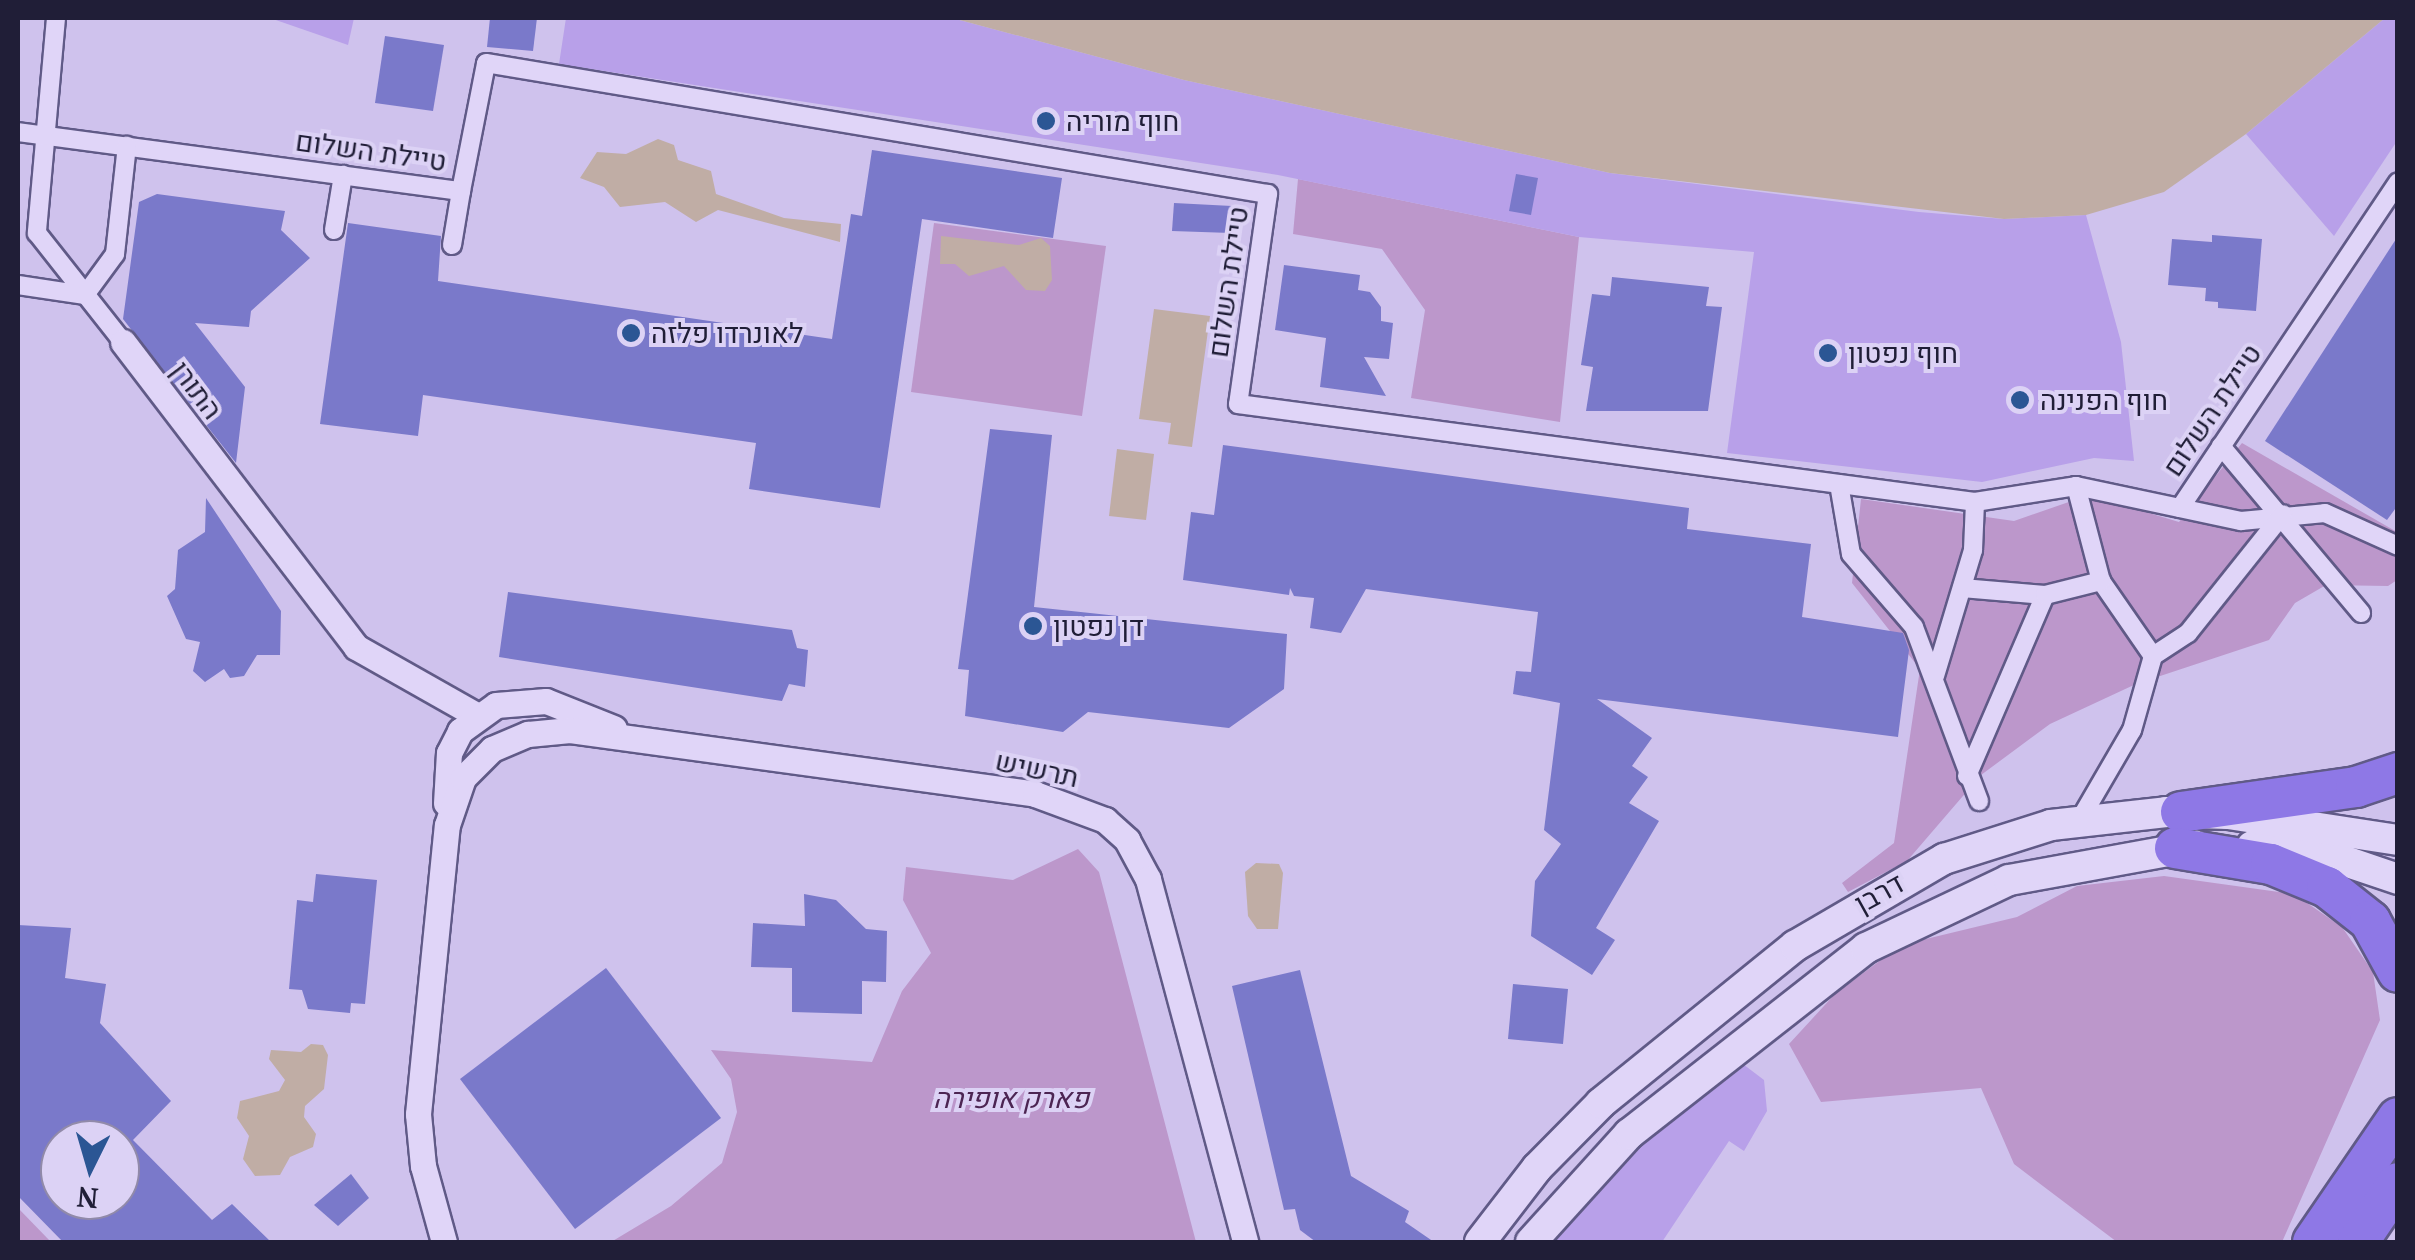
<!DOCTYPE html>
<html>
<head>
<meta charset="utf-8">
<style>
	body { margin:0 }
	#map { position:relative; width:2415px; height:1260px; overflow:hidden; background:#cfc2ed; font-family:"PT Serif",Heebo,serif }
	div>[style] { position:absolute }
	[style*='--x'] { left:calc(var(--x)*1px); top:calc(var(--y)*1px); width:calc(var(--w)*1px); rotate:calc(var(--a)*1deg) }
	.green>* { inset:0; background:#bc97cb }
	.sand>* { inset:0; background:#b8a0e9 }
	.water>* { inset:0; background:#c0ada5 }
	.building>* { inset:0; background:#7a79ca }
	.roads { filter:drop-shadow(2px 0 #605a87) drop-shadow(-2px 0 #605a87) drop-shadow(0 2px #605a87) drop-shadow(0 -2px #605a87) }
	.pedestrian>* { height:18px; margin:-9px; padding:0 9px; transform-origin:9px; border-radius:9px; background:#e0d5f8 }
	.minor>* { height:25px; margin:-12.5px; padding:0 12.5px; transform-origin:12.5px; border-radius:12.5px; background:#e0d5f8 }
	.tertiary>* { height:30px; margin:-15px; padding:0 15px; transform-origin:15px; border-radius:15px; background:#e0d5f8 }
	.trunk>* { height:40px; margin:-20px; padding:0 20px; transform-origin:20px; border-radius:20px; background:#8e78e6 }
	.dots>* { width:28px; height:28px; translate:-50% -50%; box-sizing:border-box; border:5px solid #dcd2f5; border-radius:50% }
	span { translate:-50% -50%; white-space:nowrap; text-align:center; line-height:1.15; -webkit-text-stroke:8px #dcd2f5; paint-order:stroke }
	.poi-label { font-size:28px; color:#201e37 }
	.left { translate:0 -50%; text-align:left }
	.street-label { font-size:28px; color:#201e37 }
	.park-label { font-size:28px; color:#4c2553; font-style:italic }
	.frame { position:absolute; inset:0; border:20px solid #201e37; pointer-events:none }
	.north { position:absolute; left:40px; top:1120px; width:100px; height:100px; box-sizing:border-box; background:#dcd2f5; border:2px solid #918aa9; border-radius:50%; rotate:185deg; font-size:28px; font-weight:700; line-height:40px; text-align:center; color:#201e37 }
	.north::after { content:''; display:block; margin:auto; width:35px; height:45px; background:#2b5694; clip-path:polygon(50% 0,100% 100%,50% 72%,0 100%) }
</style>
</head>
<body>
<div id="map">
	<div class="green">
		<i style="clip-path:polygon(1298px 179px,1579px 237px,1560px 422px,1411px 398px,1425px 310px,1382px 249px,1293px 234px)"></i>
		<i style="clip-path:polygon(934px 223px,1106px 246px,1082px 416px,911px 392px)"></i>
		<i style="clip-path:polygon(2242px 443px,2397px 532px,2397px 580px,2388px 586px,2326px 585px,2295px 603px,2269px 640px,2136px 684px,2050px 724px,1981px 775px,1907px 861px,1848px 892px,1842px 883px,1894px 843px,1920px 669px,1852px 583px,1861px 499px,2014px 521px,2089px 495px,2179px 522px)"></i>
		<i style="clip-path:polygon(1078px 849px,1099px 872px,1196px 1242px,611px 1242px,671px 1206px,722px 1163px,737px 1112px,731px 1079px,711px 1050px,872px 1062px,902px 991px,931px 953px,903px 900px,906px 867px,1013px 880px)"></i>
		<i style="clip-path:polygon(2164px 876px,2294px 894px,2342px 927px,2373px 972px,2380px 1020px,2282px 1242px,2117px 1242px,2014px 1164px,1981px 1088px,1821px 1102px,1789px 1044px,1835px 994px,1901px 945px,2017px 917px,2077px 886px)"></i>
		<i style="clip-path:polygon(18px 1208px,51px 1242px,18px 1242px)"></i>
	</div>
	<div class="sand">
		<i style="clip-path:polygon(270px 18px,354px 18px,348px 45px)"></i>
		<i style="clip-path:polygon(566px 18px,952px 18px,1184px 80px,1610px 173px,1919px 212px,2004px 219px,2086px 215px,2121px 342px,2134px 461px,2094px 458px,1982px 482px,1727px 453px,1754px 252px,1579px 237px,1278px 175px,559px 64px)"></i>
		<i style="clip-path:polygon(2385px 18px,2397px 18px,2397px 141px,2334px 236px,2246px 134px)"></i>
		<i style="clip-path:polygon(1735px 1058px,1764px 1080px,1767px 1111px,1744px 1151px,1729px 1141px,1662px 1242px,1554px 1242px,1645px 1142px)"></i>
	</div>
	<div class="water">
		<i style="clip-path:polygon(952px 18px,2385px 18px,2246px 134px,2164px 192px,2086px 215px,2004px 219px,1610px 173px,1184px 80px)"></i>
		<i style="clip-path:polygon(658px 139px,674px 145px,678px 160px,711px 171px,716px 194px,784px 218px,841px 224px,840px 242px,718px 210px,696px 222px,665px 202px,620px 207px,604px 187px,580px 178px,597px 152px,626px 154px)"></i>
		<i style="clip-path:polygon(941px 236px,1019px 245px,1041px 238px,1050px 246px,1052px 280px,1045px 291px,1026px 290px,1004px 266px,969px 276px,955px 264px,940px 264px)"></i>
		<i style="clip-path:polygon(1154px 309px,1210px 316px,1192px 447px,1168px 444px,1171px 423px,1139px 419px)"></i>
		<i style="clip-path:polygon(1117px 449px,1154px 454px,1146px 520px,1109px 516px)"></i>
		<i style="clip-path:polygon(1256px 863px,1279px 864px,1283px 873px,1278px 929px,1257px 929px,1248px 916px,1245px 872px)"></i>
		<i style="clip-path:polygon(311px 1044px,323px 1045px,328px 1055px,324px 1089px,305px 1106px,304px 1117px,316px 1134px,313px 1147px,290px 1157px,280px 1175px,255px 1176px,243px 1159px,249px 1136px,237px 1118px,240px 1101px,279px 1091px,285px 1080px,269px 1059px,271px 1050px,301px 1052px)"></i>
	</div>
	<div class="building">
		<i style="clip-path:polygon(490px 18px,537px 18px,533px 51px,487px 47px)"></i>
		<i style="clip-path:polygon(385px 36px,444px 45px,433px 111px,375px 103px)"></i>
		<i style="clip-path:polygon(872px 150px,1062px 178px,1053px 238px,922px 219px,880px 508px,749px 489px,756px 443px,423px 395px,418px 436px,320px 424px,348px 223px,441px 236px,438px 281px,832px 339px,851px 214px,862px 216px)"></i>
		<i style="clip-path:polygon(1516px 174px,1538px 178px,1531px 215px,1509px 211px)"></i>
		<i style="clip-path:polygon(157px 194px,285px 211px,281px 230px,310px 258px,251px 311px,249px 327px,195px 323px,245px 387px,236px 463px,123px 319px,139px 202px)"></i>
		<i style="clip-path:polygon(1174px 203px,1232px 206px,1231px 233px,1172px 231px)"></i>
		<i style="clip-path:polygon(2212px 235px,2262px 239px,2256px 311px,2218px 308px,2218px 302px,2205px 301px,2206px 288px,2168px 285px,2172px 239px,2212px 242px)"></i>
		<i style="clip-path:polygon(2398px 236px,2398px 505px,2387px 520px,2265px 441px)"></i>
		<i style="clip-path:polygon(1284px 265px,1360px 275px,1358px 290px,1370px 292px,1381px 307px,1381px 321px,1393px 323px,1389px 359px,1364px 357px,1386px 396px,1320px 387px,1326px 338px,1275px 330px)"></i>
		<i style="clip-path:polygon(1612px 277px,1709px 287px,1706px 306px,1722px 307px,1708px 411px,1586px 411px,1593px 367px,1581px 365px,1592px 294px,1610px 296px)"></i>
		<i style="clip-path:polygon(990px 429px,1052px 435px,1034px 607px,1287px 634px,1284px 689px,1229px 728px,1088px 712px,1063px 732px,965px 716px,969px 670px,958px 669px)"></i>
		<i style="clip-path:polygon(1223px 445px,1689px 508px,1687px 529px,1811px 544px,1802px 617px,1903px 633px,1909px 650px,1898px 737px,1597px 699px,1652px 738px,1632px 766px,1648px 777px,1629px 803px,1659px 821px,1596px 928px,1615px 940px,1592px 975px,1531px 936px,1535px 881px,1561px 844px,1544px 830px,1560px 703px,1513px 694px,1516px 671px,1531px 672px,1538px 612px,1366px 589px,1341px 633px,1310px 628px,1314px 598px,1294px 596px,1290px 588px,1289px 595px,1183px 580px,1191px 512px,1214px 515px)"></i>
		<i style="clip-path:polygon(206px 498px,281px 611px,280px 655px,257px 655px,244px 676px,230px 678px,224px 669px,205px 682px,193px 671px,200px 642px,186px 639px,167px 596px,175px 589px,178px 550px,205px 532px)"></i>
		<i style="clip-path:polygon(508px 592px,792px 630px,797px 648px,808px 650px,805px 687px,789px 684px,782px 701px,499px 657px)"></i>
		<i style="clip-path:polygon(316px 874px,377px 880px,365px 1004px,351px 1003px,350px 1013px,308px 1009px,302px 990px,289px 989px,297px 900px,313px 902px)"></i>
		<i style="clip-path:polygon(804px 894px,836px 900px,866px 929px,887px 931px,886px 982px,862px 981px,862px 1014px,792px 1012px,792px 968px,751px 967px,753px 923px,805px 926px)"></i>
		<i style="clip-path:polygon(evenodd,18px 925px,71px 928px,65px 978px,106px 984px,100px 1023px,171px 1101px,133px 1140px,212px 1220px,232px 1204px,271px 1242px,63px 1242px,18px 1196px,18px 925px,60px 1140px,120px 1140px,120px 1200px,60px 1200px,60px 1140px)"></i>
		<i style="clip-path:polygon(606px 968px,721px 1118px,575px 1229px,460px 1079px)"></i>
		<i style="clip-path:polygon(1300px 970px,1351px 1176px,1409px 1211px,1405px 1222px,1434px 1242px,1316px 1242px,1300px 1230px,1295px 1209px,1284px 1210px,1232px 986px)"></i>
		<i style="clip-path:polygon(1513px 984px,1568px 989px,1563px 1044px,1508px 1039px)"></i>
		<i style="clip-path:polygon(351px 1174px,369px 1198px,338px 1226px,314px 1205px)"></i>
	</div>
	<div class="roads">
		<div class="pedestrian">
			<i style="--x:56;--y:18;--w:216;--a:95.1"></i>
			<i style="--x:37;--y:233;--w:139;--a:51.7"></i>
			<i style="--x:18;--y:132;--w:447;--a:7.6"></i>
			<i style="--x:461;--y:191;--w:130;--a:-78.9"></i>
			<i style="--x:486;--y:63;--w:793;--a:9.51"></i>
			<i style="--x:1268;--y:194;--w:212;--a:98.1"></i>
			<i style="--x:1238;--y:404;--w:743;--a:7.57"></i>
			<i style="--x:1975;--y:502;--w:102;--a:-9"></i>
			<i style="--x:2076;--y:486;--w:169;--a:12"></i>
			<i style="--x:2241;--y:521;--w:84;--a:-5.4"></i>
			<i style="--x:2325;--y:513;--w:80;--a:24.3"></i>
			<i style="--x:334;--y:230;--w:56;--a:-80.7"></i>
			<i style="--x:452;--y:245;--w:55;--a:-80.5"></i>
			<i style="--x:18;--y:285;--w:68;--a:8.5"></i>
			<i style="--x:85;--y:295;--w:51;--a:-53.8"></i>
			<i style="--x:115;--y:254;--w:109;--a:-83.7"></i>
			<i style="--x:2221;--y:446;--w:218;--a:50"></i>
			<i style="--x:1839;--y:484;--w:71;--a:80.3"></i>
			<i style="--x:1851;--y:554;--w:96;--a:49.2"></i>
			<i style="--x:1914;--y:627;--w:186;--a:69.5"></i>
			<i style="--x:2076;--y:486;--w:98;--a:75.3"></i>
			<i style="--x:2101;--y:581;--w:91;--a:55.3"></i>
			<i style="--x:2153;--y:656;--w:77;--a:105.8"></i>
			<i style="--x:2132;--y:730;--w:105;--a:120.2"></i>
			<i style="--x:2180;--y:508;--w:392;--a:-56.2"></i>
			<i style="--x:1962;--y:588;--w:83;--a:4.8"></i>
			<i style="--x:2153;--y:656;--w:42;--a:-33.3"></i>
			<i style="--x:2188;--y:633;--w:152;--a:-51.4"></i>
			<i style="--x:1935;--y:676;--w:132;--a:-73.2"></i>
			<i style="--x:1973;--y:550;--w:48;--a:-87.6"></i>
			<i style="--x:1967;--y:776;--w:197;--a:-66.7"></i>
			<i style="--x:2045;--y:595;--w:58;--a:-14"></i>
		</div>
		<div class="minor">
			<i style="--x:123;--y:342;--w:384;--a:52.6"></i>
			<i style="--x:356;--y:647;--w:138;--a:29.5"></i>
			<i style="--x:446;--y:803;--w:50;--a:-86.6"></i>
			<i style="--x:449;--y:753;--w:25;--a:-63"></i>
			<i style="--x:460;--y:731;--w:44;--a:-35.8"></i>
			<i style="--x:496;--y:705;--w:50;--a:-4.6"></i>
			<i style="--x:546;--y:701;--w:73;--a:21.7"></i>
			<i style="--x:444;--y:1242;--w:79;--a:-105.4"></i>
			<i style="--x:423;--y:1166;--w:52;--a:-95.5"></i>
			<i style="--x:418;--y:1114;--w:290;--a:-84.3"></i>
			<i style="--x:447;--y:825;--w:50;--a:-71.2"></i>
			<i style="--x:463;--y:778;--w:41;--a:-45"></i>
			<i style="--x:492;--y:749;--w:39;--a:-23"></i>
			<i style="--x:528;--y:734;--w:42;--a:-5.4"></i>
			<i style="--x:570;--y:730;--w:469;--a:7.8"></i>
			<i style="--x:1035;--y:794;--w:75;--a:20.4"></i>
			<i style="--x:1105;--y:820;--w:30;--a:42"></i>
			<i style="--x:1127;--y:840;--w:44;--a:61.7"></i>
			<i style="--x:1148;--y:879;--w:376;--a:75"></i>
		</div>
		<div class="tertiary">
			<i style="--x:2252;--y:846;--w:88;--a:8.5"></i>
			<i style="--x:2339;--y:859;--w:62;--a:18.7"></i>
			<i style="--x:1480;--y:1242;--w:93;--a:-52.4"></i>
			<i style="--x:1537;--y:1168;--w:91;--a:-45.4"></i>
			<i style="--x:1601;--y:1103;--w:250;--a:-39"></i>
			<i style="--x:1795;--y:946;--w:173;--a:-30.3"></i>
			<i style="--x:1944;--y:859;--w:112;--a:-17.6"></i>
			<i style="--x:2051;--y:825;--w:116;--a:-6.4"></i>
			<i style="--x:2166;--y:812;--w:62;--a:1.8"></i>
			<i style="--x:2228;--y:814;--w:172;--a:8.7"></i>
			<i style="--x:1531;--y:1242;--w:146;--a:-47.8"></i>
			<i style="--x:1629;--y:1134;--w:301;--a:-38.1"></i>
			<i style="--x:1866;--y:948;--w:158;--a:-25.4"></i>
			<i style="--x:2009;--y:880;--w:190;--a:-10.3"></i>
		</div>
		<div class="trunk">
			<i style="--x:2181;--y:812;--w:177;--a:-8.1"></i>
			<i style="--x:2356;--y:787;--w:44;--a:-18.4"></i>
			<i style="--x:2175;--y:848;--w:97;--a:9.5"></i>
			<i style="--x:2271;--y:864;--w:61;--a:22.3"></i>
			<i style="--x:2327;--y:887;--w:55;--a:38.3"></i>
			<i style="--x:2370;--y:921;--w:58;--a:61.2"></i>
			<i style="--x:2313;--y:1242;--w:150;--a:-55.6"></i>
			<i style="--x:2358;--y:1242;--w:71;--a:-55.9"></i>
		</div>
	</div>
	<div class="dots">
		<i style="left:1046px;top:121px;background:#2b5694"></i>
		<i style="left:631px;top:333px;background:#2b5694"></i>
		<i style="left:1828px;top:353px;background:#2b5694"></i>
		<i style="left:2020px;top:400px;background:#2b5694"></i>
		<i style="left:1033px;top:626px;background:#2b5694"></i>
	</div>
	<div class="poi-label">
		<span class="left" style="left:1066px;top:121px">חוף מוריה</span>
		<span class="left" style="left:651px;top:333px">לאונרדו פלזה</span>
		<span class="left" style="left:1848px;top:353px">חוף נפטון</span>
		<span class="left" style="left:2040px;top:400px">חוף הפנינה</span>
		<span class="left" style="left:1053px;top:626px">דן נפטון</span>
	</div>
	<div class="street-label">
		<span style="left:371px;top:151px;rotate:8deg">טיילת השלום</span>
		<span style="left:1228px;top:282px;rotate:-82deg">טיילת השלום</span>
		<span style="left:197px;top:390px;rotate:53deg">התורן</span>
		<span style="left:2212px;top:410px;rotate:-56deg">טיילת השלום</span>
		<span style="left:1037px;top:769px;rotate:12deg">תרשיש</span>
		<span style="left:1879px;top:893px;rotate:-29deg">דרבן</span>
	</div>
	<div class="park-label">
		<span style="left:1011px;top:1098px">פארק אופירה</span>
	</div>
	<div class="frame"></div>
	<div class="north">N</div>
</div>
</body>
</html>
